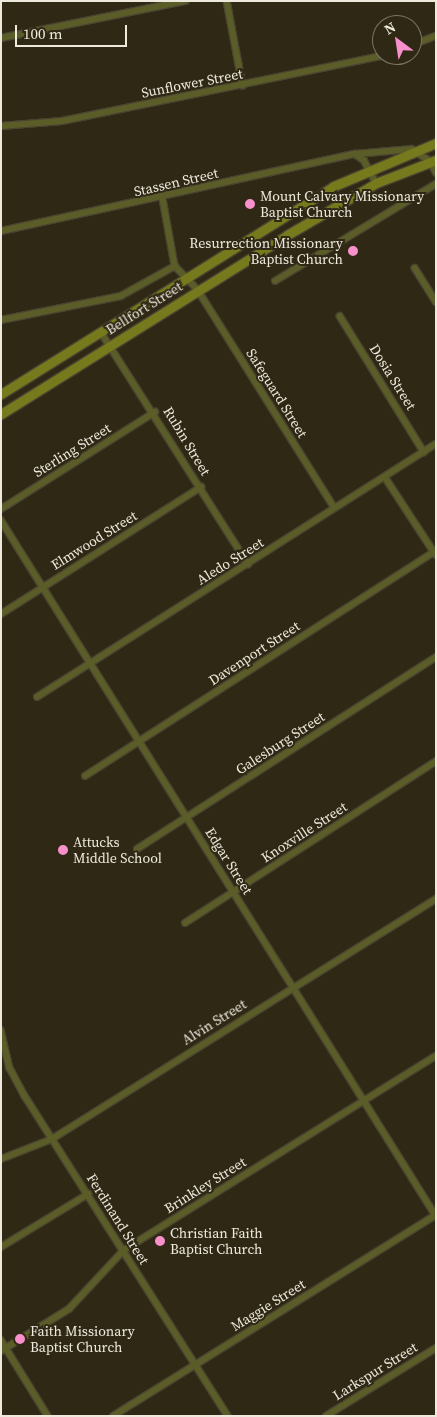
<!DOCTYPE html>
<html>
<head>
<meta charset="utf-8">
<style>
	body { margin:0 }
	#map { position:relative; width:437px; height:1417px; overflow:hidden; background:#2f2815; font-family:"Source Serif 4",serif }
	div>[style] { position:absolute }
	[style*='--x'] { left:calc(var(--x)*1px); top:calc(var(--y)*1px); width:calc(var(--w)*1px); rotate:calc(var(--a)*1deg) }
	.roads { filter:drop-shadow(1px 0 #4a4331) drop-shadow(-1px 0 #4a4331) drop-shadow(0 1px #4a4331) drop-shadow(0 -1px #4a4331) }
	.street>* { height:5.5px; margin:-2.75px; padding:0 2.75px; transform-origin:2.75px; border-radius:2.75px; background:#5b5d28 }
	.secondary>* { height:9px; margin:-4.5px; padding:0 4.5px; transform-origin:4.5px; border-radius:4.5px; background:#777a1c }
	.dots>* { width:14px; height:14px; translate:-50% -50%; box-sizing:border-box; border:2px solid #2f2815; border-radius:50% }
	span { translate:-50% -50%; white-space:nowrap; text-align:center; line-height:1.15; -webkit-text-stroke:4px #2f2815; paint-order:stroke }
	.street-label { font-size:14px; color:#ede9dd }
	.poi-label { font-size:14px; color:#ede9dd }
	.left { translate:0 -50%; text-align:left }
	.right { translate:-100% -50%; text-align:right }
	.frame { position:absolute; inset:0; border:2px solid #ede9dd; pointer-events:none }
	.north { position:absolute; left:372px; top:15px; width:50px; height:50px; box-sizing:border-box; background:#2f2815; border:1px solid #7b7565; border-radius:50%; rotate:329deg; font-size:14px; font-weight:700; line-height:20px; text-align:center; color:#ede9dd }
	.north::after { content:''; display:block; margin:auto; width:18px; height:22px; background:#f890cc; clip-path:polygon(50% 0,100% 100%,50% 72%,0 100%) }
	.scale { position:absolute; left:15px; top:25px; width:112px; height:22px; box-sizing:border-box; border:2px solid #ede9dd; border-top:0; padding-left:6px; font-size:15px; line-height:18px; white-space:nowrap; color:#ede9dd; -webkit-text-stroke:4px #2f2815; paint-order:stroke }
</style>
</head>
<body>
<div id="map">
	<div class="roads">
		<div class="street">
			<i style="--x:227;--y:1;--w:86;--a:79.3"></i>
			<i style="--x:1;--y:38;--w:188;--a:-11.4"></i>
			<i style="--x:412;--y:45;--w:26;--a:-21"></i>
			<i style="--x:1;--y:126;--w:61;--a:-4.7"></i>
			<i style="--x:62;--y:121;--w:331;--a:-11.5"></i>
			<i style="--x:355;--y:154;--w:11;--a:34"></i>
			<i style="--x:364;--y:160;--w:26;--a:62"></i>
			<i style="--x:163;--y:199;--w:68;--a:79.8"></i>
			<i style="--x:175;--y:266;--w:33;--a:46"></i>
			<i style="--x:198;--y:290;--w:257;--a:57.9"></i>
			<i style="--x:1;--y:231;--w:362;--a:-12.3"></i>
			<i style="--x:355;--y:154;--w:57;--a:-5"></i>
			<i style="--x:412;--y:149;--w:22;--a:34"></i>
			<i style="--x:430;--y:161;--w:13;--a:61"></i>
			<i style="--x:415;--y:268;--w:40;--a:58"></i>
			<i style="--x:275;--y:281;--w:188;--a:-31.1"></i>
			<i style="--x:340;--y:316;--w:160;--a:58.3"></i>
			<i style="--x:1;--y:320;--w:122;--a:-11.3"></i>
			<i style="--x:121;--y:296;--w:62;--a:-29.1"></i>
			<i style="--x:101;--y:332;--w:275;--a:57.6"></i>
			<i style="--x:385;--y:477;--w:93;--a:56.8"></i>
			<i style="--x:1;--y:509;--w:182;--a:-32.2"></i>
			<i style="--x:1;--y:520;--w:821;--a:57.99"></i>
			<i style="--x:1;--y:614;--w:237;--a:-32.4"></i>
			<i style="--x:37;--y:697;--w:472;--a:-32.4"></i>
			<i style="--x:85;--y:776;--w:417;--a:-32.7"></i>
			<i style="--x:137;--y:849;--w:355;--a:-32.7"></i>
			<i style="--x:185;--y:923;--w:299;--a:-32.8"></i>
			<i style="--x:1;--y:1030;--w:39;--a:77"></i>
			<i style="--x:10;--y:1068;--w:32;--a:62"></i>
			<i style="--x:25;--y:1096;--w:379;--a:57.6"></i>
			<i style="--x:1;--y:1159;--w:55;--a:-21.4"></i>
			<i style="--x:52;--y:1139;--w:453;--a:-32"></i>
			<i style="--x:1;--y:1247;--w:102;--a:-31.3"></i>
			<i style="--x:1;--y:1340;--w:89;--a:58.3"></i>
			<i style="--x:1;--y:1351;--w:80;--a:-31.7"></i>
			<i style="--x:69;--y:1309;--w:81;--a:-47"></i>
			<i style="--x:124;--y:1250;--w:367;--a:-31.9"></i>
			<i style="--x:113;--y:1416;--w:380;--a:-31.9"></i>
			<i style="--x:326;--y:1416;--w:129;--a:-31.7"></i>
		</div>
		<div class="secondary">
			<i style="--x:1;--y:394;--w:393;--a:-32"></i>
			<i style="--x:334;--y:186;--w:111;--a:-22.9"></i>
			<i style="--x:1;--y:414;--w:337;--a:-32"></i>
			<i style="--x:287;--y:235;--w:103;--a:-30.3"></i>
			<i style="--x:376;--y:183;--w:64;--a:-21"></i>
		</div>
	</div>
	<div class="dots">
		<i style="left:250px;top:204px;background:#f890cc"></i>
		<i style="left:353px;top:251px;background:#f890cc"></i>
		<i style="left:63px;top:850px;background:#f890cc"></i>
		<i style="left:160px;top:1241px;background:#f890cc"></i>
		<i style="left:20px;top:1339px;background:#f890cc"></i>
	</div>
	<div class="street-label">
		<span style="left:192px;top:83px;rotate:-11deg">Sunflower Street</span>
		<span style="left:176px;top:182px;rotate:-13deg">Stassen Street</span>
		<span style="left:144px;top:308px;rotate:-32deg">Bellfort Street</span>
		<span style="left:393px;top:377px;rotate:58deg">Dosia Street</span>
		<span style="left:277px;top:393px;rotate:58deg">Safeguard Street</span>
		<span style="left:187px;top:441px;rotate:59deg">Rubin Street</span>
		<span style="left:72px;top:450px;rotate:-32deg">Sterling Street</span>
		<span style="left:94px;top:540px;rotate:-32deg">Elmwood Street</span>
		<span style="left:230px;top:561px;rotate:-32deg">Aledo Street</span>
		<span style="left:254px;top:653px;rotate:-33deg">Davenport Street</span>
		<span style="left:280px;top:743px;rotate:-33deg">Galesburg Street</span>
		<span style="left:304px;top:832px;rotate:-33deg">Knoxville Street</span>
		<span style="left:229px;top:861px;rotate:58deg">Edgar Street</span>
		<span style="left:214px;top:1022px;rotate:-32deg">Alvin Street</span>
		<span style="left:205px;top:1185px;rotate:-32deg">Brinkley Street</span>
		<span style="left:118px;top:1219px;rotate:58deg">Ferdinand Street</span>
		<span style="left:268px;top:1305px;rotate:-32deg">Maggie Street</span>
		<span style="left:375px;top:1371px;rotate:-32deg">Larkspur Street</span>
	</div>
	<div class="poi-label">
		<span class="left" style="left:260px;top:204px">Mount Calvary Missionary<br>Baptist Church</span>
		<span class="right" style="left:343px;top:251px">Resurrection Missionary<br>Baptist Church</span>
		<span class="left" style="left:73px;top:850px">Attucks<br>Middle School</span>
		<span class="left" style="left:170px;top:1241px">Christian Faith<br>Baptist Church</span>
		<span class="left" style="left:30px;top:1339px">Faith Missionary<br>Baptist Church</span>
	</div>
	<div class="frame"></div>
	<div class="north">N</div>
	<div class="scale">100 m</div>
</div>
</body>
</html>
